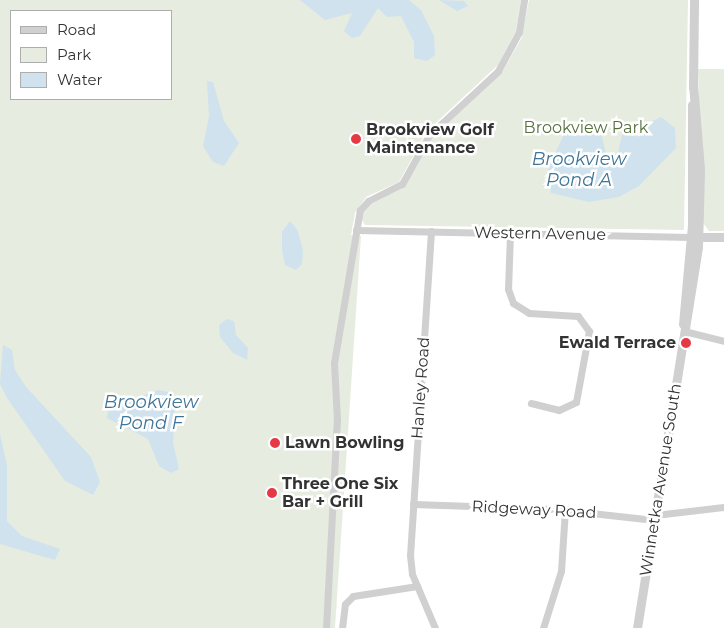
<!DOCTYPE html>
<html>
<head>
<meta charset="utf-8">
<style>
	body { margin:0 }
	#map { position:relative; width:724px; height:628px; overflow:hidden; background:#fff; font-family:Montserrat,sans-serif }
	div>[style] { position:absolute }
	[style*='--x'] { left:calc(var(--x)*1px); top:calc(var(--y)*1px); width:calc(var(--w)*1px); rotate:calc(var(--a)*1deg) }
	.green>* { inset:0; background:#e6ecdf }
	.water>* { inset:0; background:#cfe2ee }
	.minor>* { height:7px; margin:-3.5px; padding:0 3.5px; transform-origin:3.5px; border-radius:3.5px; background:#d0d0d0 }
	.tertiary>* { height:9px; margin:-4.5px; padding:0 4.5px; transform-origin:4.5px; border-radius:4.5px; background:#d0d0d0 }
	.dots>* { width:14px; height:14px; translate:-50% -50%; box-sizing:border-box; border:2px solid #fff; border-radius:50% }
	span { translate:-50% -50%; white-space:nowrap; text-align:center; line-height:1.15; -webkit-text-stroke:5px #fff; paint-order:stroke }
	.park-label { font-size:16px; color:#56703f }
	.poi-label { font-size:16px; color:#333; font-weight:700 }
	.left { translate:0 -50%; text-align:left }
	.right { translate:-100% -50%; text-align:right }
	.street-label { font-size:16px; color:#333 }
	.water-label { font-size:18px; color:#3f7597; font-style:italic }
	.legend { position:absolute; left:10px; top:10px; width:162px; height:90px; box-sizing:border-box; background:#fff; border:1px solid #adadad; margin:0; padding:6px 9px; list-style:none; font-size:15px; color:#333 }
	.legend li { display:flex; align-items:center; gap:10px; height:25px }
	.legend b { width:25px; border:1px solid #adadad }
</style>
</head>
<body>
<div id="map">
	<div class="green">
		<i style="clip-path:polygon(evenodd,0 0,521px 0,516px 31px,498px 65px,427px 131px,399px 182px,366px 197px,355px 213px,351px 235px,361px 236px,335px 628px,0 628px,0 0,11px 11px,171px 11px,171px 99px,11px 99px,11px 11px)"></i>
		<i style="clip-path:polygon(529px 0,688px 0,684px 230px,365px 225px,361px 218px,366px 207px,405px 186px,430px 139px,503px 71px,522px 37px)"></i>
		<i style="clip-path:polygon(698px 69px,724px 69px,724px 231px,709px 231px,703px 223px)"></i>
	</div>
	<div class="water">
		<i style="clip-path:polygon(300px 0,409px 0,421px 10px,434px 36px,435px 55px,427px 61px,414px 58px,414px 42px,401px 16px,387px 17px,378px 8px,360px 36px,352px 38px,344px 31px,352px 13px,325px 20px)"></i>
		<i style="clip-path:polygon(439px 0,464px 1px,468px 6px,457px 11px)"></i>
		<i style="clip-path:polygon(207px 81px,213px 82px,224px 121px,239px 143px,224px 166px,213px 162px,203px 146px,209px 116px)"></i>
		<i style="clip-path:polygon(661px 117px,675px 128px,676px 148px,639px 186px,619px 197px,589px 202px,551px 193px,547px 172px,563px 136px,578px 129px,600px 129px,607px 158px,616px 161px,622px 135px)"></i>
		<i style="clip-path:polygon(290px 221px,297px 229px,303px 250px,302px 264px,296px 270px,285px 265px,282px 250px,282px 232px)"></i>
		<i style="clip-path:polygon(227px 319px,234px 321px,236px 335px,248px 348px,247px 360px,233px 353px,220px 337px,219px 325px)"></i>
		<i style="clip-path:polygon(3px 345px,12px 350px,15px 370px,26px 387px,91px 457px,100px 482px,93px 495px,65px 481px,7px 398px,0 384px)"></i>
		<i style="clip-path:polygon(158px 390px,168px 392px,175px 403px,173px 443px,179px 469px,171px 473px,159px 466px,148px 439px,107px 418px,108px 411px,117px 405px)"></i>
		<i style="clip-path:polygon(0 434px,7px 465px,7px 521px,22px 536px,60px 549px,55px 560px,0 544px)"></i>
	</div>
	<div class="minor">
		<i style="--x:356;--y:230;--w:335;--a:1.2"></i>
		<i style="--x:431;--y:231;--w:325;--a:93.7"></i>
		<i style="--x:410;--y:555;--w:19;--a:84"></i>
		<i style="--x:412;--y:574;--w:59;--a:66.9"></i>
		<i style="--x:510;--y:233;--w:56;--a:92"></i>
		<i style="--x:508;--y:289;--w:15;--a:70"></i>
		<i style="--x:513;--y:303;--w:19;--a:32"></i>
		<i style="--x:529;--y:313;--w:49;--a:3.5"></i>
		<i style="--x:578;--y:316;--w:19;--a:54"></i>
		<i style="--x:589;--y:331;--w:72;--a:100.4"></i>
		<i style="--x:576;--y:402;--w:19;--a:155"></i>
		<i style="--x:559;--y:410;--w:29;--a:-166"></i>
		<i style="--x:684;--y:331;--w:41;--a:14"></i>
		<i style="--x:413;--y:504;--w:142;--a:2"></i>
		<i style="--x:555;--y:509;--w:100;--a:6.3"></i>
		<i style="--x:655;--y:515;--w:69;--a:-6.6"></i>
		<i style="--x:326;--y:628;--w:208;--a:-87"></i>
		<i style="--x:337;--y:420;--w:57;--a:-93"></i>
		<i style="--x:334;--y:363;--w:155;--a:-80.4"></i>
		<i style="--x:360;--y:210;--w:12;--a:-48"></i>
		<i style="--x:368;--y:201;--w:38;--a:-27"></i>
		<i style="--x:402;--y:184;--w:56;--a:-61.1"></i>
		<i style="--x:429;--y:135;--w:94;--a:-42.8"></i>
		<i style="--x:498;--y:71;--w:44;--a:-61.7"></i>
		<i style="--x:519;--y:32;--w:32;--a:-81"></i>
		<i style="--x:342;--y:628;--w:24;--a:-83"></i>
		<i style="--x:345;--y:604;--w:11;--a:-45"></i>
		<i style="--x:353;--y:596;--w:65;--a:-8.9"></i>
		<i style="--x:543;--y:628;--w:60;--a:-72.5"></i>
		<i style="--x:561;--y:571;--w:62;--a:-86.3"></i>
	</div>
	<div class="tertiary">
		<i style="--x:693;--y:87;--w:87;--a:-89.3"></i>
		<i style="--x:694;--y:237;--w:30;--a:0"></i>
		<i style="--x:683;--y:324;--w:98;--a:-84.8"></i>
		<i style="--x:692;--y:226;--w:121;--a:-90"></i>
		<i style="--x:637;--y:628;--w:386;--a:-80.9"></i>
		<i style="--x:698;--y:247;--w:78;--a:-88.5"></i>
		<i style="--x:700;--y:169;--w:86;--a:-94.7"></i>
	</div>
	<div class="dots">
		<i style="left:356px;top:139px;background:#e63946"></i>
		<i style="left:686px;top:343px;background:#e63946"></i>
		<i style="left:275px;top:443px;background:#e63946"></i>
		<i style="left:272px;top:493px;background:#e63946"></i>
	</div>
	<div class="park-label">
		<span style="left:586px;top:128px">Brookview Park</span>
	</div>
	<div class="poi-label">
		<span class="left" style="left:366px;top:139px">Brookview Golf<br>Maintenance</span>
		<span class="right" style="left:676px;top:343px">Ewald Terrace</span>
		<span class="left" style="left:285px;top:443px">Lawn Bowling</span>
		<span class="left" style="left:282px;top:493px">Three One Six<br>Bar + Grill</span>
	</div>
	<div class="street-label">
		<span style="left:540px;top:234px;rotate:1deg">Western Avenue</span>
		<span style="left:421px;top:388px;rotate:-86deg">Hanley Road</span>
		<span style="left:661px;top:480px;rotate:-81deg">Winnetka Avenue South</span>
		<span style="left:534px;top:510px;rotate:3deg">Ridgeway Road</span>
	</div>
	<div class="water-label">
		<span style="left:579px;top:170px">Brookview<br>Pond A</span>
		<span style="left:151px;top:413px">Brookview<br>Pond F</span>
	</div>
	<ul class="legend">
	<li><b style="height:6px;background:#d0d0d0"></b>Road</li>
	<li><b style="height:14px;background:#e6ecdf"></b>Park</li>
	<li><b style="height:14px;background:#cfe2ee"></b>Water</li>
	</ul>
</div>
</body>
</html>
